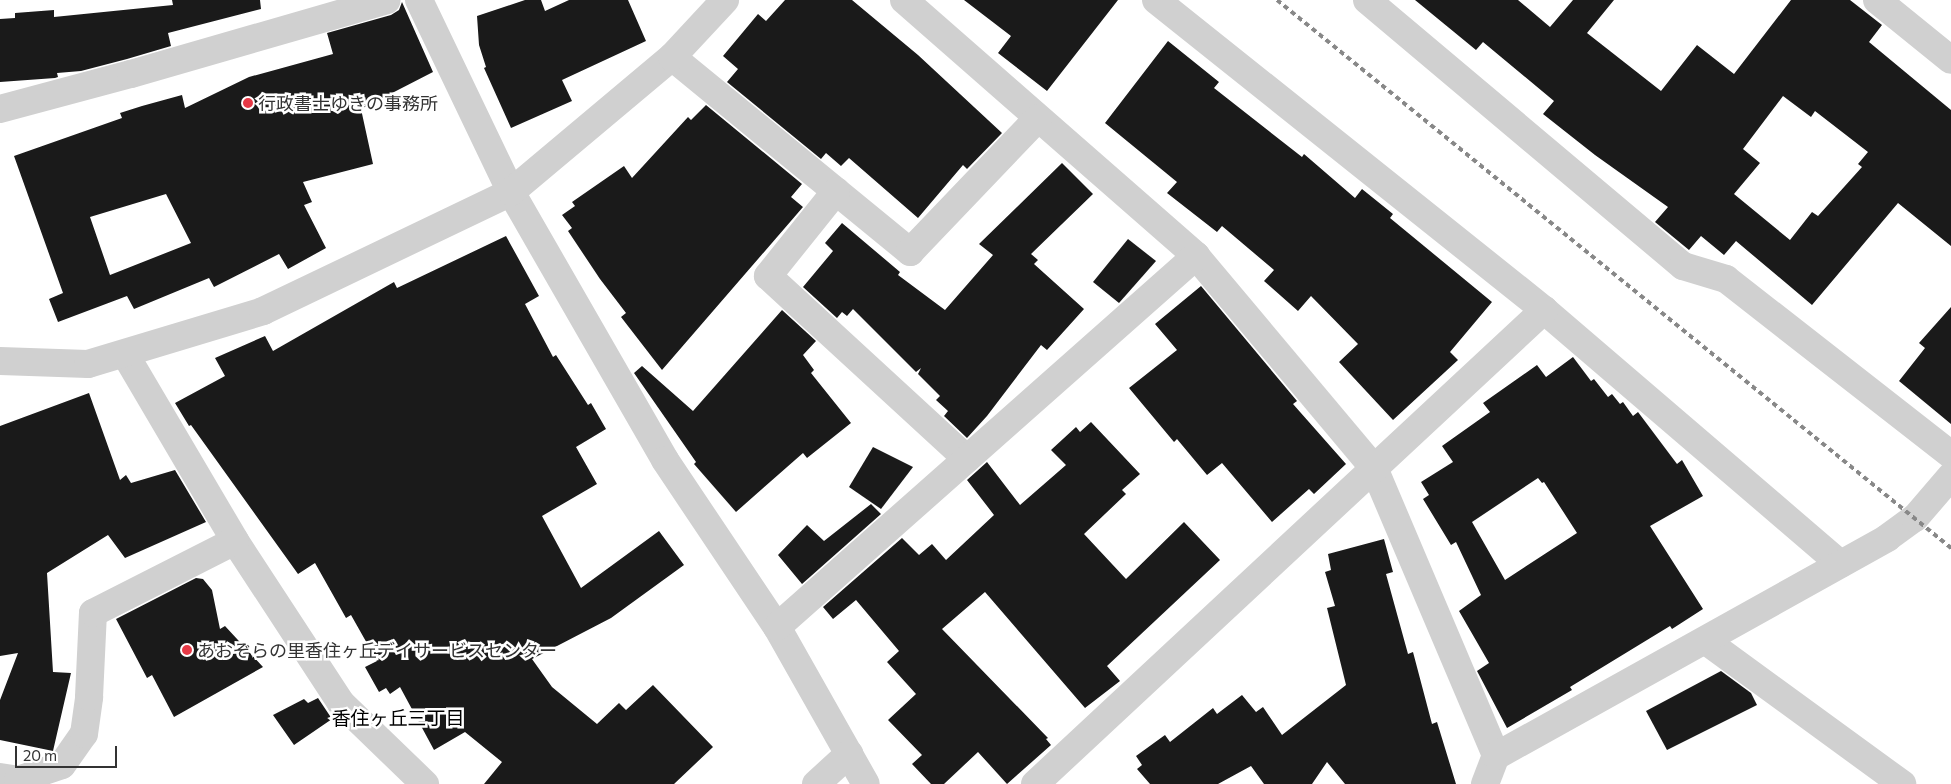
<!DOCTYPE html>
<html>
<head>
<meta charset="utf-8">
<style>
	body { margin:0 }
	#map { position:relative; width:1951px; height:784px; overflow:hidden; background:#fff; font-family:Commissioner,"Noto Sans JP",sans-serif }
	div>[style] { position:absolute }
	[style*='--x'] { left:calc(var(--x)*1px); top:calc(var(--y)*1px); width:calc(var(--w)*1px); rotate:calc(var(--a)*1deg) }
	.building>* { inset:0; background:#1a1a1a }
	.minor>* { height:28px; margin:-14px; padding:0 14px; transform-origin:14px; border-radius:14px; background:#d0d0d0 }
	.rail>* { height:4px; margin-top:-2px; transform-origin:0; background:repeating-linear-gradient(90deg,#888 0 5px,transparent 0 9px) }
	.dots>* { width:14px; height:14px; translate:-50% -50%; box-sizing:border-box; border:2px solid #fff; border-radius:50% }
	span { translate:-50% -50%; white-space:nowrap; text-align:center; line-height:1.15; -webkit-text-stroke:5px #fff; paint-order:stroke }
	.poi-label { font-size:18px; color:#333 }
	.left { translate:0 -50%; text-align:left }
	.neighbourhood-label { font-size:19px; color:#000 }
	.scale { position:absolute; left:15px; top:746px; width:102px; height:22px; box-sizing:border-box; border:2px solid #333; border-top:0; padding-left:6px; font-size:15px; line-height:18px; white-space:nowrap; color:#333; -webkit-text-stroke:4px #fff; paint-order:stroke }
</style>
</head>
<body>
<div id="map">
	<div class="building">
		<i style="clip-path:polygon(172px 0,260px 0,261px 9px,168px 33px,171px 46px,127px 59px,81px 71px,57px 73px,58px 77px,55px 78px,0 82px,0 19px,15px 18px,15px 13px,54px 10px,54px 17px,173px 5px)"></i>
		<i style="clip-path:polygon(525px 0,541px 0,545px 11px,569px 0,628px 0,646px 41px,562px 80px,572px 101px,511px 128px,484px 68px,486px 67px,479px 45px,477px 16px)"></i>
		<i style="clip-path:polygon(785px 0,852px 0,918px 55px,1002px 133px,967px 169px,963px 165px,918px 218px,849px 158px,841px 166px,826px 153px,821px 159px,727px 82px,738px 69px,723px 56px,758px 14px,766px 21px)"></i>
		<i style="clip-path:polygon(964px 0,1118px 0,1047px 91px,998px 53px,1011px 36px)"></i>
		<i style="clip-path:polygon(evenodd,1415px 0,1518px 0,1550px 27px,1573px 0,1614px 0,1587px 33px,1661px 91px,1697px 45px,1734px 74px,1791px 0,1850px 0,1882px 25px,1869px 42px,1951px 110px,1951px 246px,1898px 203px,1812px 305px,1736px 241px,1724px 255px,1701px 236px,1689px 250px,1655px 222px,1668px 207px,1595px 155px,1543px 114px,1554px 101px,1483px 42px,1476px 50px,1415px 0,1783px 96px,1811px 117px,1815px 111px,1868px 152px,1858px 164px,1862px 167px,1818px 216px,1812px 212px,1790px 240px,1734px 194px,1760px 163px,1743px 149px,1783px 96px)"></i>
		<i style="clip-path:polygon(evenodd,402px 2px,433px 72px,361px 109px,373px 164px,303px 182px,312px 202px,304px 205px,326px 248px,288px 269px,279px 254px,214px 287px,209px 278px,134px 309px,127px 296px,58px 322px,49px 299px,63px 293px,14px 156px,122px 118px,120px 113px,142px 106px,182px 95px,185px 108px,249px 77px,333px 54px,327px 33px,391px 15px,399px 10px,402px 2px,166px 194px,191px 243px,110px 275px,90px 217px,166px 194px)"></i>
		<i style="clip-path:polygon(1168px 41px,1219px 82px,1214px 88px,1302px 157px,1304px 154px,1355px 198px,1362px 189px,1393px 214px,1390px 218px,1492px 302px,1450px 352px,1458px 360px,1393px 420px,1339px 362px,1358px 344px,1311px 296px,1298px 311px,1264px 281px,1274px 270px,1222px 226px,1217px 232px,1167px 193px,1177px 182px,1105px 123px)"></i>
		<i style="clip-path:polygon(706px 105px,802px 184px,791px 197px,803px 207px,662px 370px,621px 317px,626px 313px,600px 279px,568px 231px,572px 228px,562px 215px,575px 206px,572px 202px,624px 166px,632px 178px,688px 117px,691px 120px)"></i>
		<i style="clip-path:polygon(1062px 163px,1093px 194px,1031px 254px,1038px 260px,1034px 264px,1084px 309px,1047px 350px,1041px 345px,987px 416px,967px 438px,944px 416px,948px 411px,936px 400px,940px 396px,918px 374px,921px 368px,916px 372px,853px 309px,847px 316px,842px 312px,837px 318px,803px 287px,833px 251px,825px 243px,842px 223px,900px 272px,898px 275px,945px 310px,993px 255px,979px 244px)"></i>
		<i style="clip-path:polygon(506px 236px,539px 296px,525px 304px,553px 357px,556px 355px,588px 405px,591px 403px,606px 429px,576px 447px,597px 484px,542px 516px,581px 588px,659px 531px,684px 565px,611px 618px,532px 659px,552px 687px,597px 724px,619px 703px,626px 710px,653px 685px,713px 747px,674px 784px,484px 784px,502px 762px,465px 732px,434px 750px,400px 687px,390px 694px,386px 688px,379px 692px,365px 667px,377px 661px,351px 615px,346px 618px,315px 563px,298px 574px,191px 425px,189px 426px,175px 403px,225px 376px,215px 358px,265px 336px,273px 351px,394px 282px,397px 288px)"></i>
		<i style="clip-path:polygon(1128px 239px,1156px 261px,1119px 303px,1093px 282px)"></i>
		<i style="clip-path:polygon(1201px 286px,1297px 401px,1293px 404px,1346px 464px,1314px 494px,1309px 489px,1272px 522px,1222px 463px,1207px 475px,1177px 439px,1174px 442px,1129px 388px,1177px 350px,1155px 324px)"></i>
		<i style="clip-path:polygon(1951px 307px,1951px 424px,1899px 381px,1925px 348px,1919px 343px)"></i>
		<i style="clip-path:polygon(782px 310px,816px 341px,803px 355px,814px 370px,811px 373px,851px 423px,807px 458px,803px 453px,736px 512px,694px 464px,696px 462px,634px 373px,642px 366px,693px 411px)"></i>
		<i style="clip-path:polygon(evenodd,1573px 357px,1591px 381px,1594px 379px,1608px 397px,1612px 394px,1620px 404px,1623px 402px,1633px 416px,1638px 412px,1677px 464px,1682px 460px,1703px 496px,1650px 526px,1703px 609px,1672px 629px,1670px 626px,1570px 687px,1572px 690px,1507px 728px,1477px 671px,1489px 663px,1459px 611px,1481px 595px,1456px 542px,1451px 545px,1423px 499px,1429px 495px,1421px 482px,1453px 462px,1442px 446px,1490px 412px,1483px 403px,1537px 365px,1546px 377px,1573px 357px,1538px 478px,1542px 483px,1544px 482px,1577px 533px,1505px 580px,1472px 522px,1538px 478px)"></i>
		<i style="clip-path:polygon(89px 393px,120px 480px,126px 475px,131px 483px,175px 470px,206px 522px,125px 558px,108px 535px,47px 573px,53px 672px,71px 673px,53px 751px,0 740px,0 700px,18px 653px,0 656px,0 426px)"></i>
		<i style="clip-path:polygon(1091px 422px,1140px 474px,1122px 490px,1126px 494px,1084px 534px,1126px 579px,1184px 522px,1220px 560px,1107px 666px,1120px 681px,1085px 708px,985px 592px,942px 629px,1048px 738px,1046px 739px,1051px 745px,1007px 784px,978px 752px,944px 784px,931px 784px,912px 764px,922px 755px,888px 720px,916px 694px,887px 662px,899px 651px,856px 600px,833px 619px,823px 607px,902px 538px,919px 555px,932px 544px,946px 560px,994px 515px,967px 480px,987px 462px,1020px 505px,1066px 465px,1051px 450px,1076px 427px,1080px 432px)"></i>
		<i style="clip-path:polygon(873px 447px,913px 467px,881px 509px,849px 487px)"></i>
		<i style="clip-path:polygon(871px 504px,881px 514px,802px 584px,778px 555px,807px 525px,824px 541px)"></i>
		<i style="clip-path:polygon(1384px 539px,1393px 572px,1386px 574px,1408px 654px,1413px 652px,1432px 724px,1437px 722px,1456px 784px,1345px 784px,1327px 762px,1312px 784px,1264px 784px,1251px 766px,1218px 784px,1150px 784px,1137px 769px,1142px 765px,1136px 756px,1165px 735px,1170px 742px,1213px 708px,1217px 714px,1242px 695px,1256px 712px,1263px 707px,1282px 735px,1346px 685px,1327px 608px,1335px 606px,1325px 572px,1331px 570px,1328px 554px)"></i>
		<i style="clip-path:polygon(196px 578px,203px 579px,212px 590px,220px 629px,225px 626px,263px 667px,174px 717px,152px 675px,147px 678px,116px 619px)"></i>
		<i style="clip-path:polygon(1721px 671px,1751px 693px,1757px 705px,1667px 750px,1646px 711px)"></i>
		<i style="clip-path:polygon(318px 698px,332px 719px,294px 745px,273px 715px,304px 699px,308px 703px)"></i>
	</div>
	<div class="minor">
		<i style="--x:419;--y:0;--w:213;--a:64.4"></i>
		<i style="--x:511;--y:192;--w:309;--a:60.1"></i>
		<i style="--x:665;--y:460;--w:201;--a:56.2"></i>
		<i style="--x:777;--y:627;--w:180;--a:60.5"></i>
		<i style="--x:904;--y:0;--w:388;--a:41.2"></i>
		<i style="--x:1196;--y:256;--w:277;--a:50"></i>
		<i style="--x:1374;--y:468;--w:313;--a:67"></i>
		<i style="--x:1156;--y:0;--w:497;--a:38.6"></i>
		<i style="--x:1544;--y:310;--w:390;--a:40.6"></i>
		<i style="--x:1367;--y:0;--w:413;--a:40.1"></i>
		<i style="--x:1683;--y:266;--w:45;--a:16.8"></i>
		<i style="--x:1726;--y:279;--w:286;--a:38"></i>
		<i style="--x:1877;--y:0;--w:95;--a:39"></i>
		<i style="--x:672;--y:57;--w:308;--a:39.3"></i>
		<i style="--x:910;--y:252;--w:185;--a:-46.3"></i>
		<i style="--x:0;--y:109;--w:136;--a:-15"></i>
		<i style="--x:131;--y:74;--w:266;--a:-16.1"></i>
		<i style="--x:836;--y:191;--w:109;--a:128.7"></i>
		<i style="--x:768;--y:276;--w:270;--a:42.6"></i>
		<i style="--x:125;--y:354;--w:217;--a:59.5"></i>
		<i style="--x:235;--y:541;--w:194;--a:56.8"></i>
		<i style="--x:341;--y:703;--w:117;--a:44"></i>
		<i style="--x:0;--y:361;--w:88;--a:2"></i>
		<i style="--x:88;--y:364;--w:183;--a:-16.8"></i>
		<i style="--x:263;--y:311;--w:275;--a:-25.6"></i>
		<i style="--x:511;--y:192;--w:210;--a:-40"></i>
		<i style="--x:672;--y:57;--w:78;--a:-47.1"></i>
		<i style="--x:777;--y:627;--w:560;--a:-41.52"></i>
		<i style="--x:1706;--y:641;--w:243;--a:36.1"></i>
		<i style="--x:0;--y:777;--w:18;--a:9"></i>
		<i style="--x:18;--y:780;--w:46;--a:-18.8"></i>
		<i style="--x:62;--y:765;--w:38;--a:-55"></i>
		<i style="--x:84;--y:734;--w:37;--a:-82"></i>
		<i style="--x:89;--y:697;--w:84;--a:-87.3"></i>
		<i style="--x:93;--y:613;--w:159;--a:-26.9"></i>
		<i style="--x:816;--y:784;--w:45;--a:-42.3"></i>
		<i style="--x:1035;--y:784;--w:696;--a:-42.96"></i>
		<i style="--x:1485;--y:784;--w:30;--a:-69"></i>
		<i style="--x:1496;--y:756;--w:448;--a:-29.1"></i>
		<i style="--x:1887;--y:538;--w:34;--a:-36"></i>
		<i style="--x:1915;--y:518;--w:55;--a:-49.4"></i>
	</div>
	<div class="rail">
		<i style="--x:1277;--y:0;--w:869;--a:39.11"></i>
	</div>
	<div class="dots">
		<i style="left:248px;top:103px;background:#e63946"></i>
		<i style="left:187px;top:650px;background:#e63946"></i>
	</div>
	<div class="poi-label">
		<span class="left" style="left:258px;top:103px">行政書士ゆきの事務所</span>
		<span class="left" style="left:197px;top:650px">あおぞらの里香住ヶ丘デイサービスセンター</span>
	</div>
	<div class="neighbourhood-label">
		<span style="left:398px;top:718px">香住ヶ丘三丁目</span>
	</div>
	<div class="scale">20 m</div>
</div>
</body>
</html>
